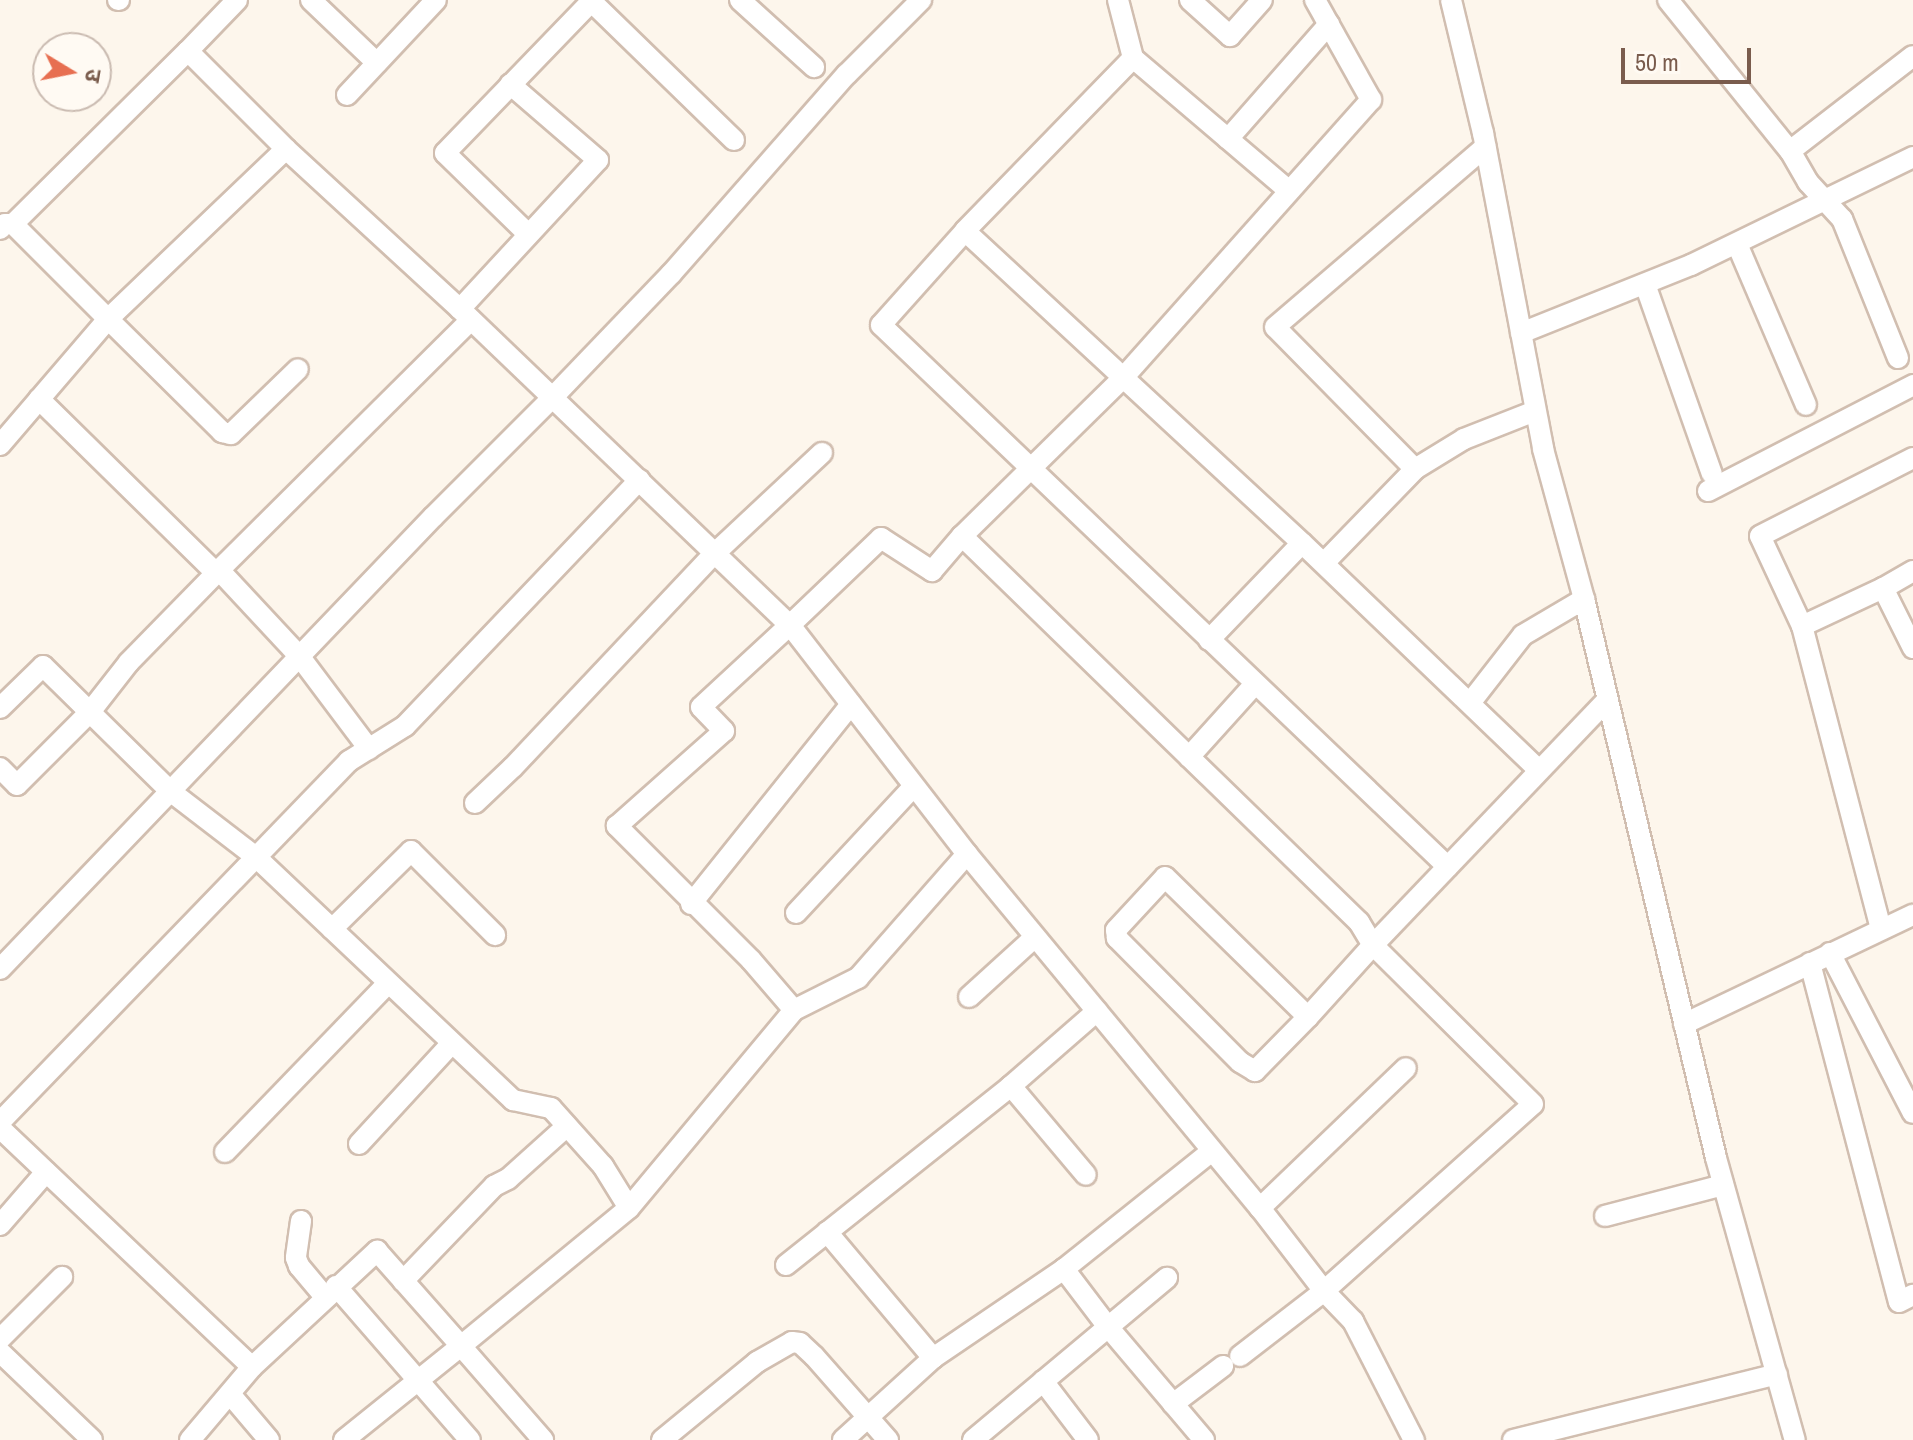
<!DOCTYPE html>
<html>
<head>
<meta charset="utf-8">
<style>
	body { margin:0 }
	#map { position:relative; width:1913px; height:1440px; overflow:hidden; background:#fdf6ec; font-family:"Archivo Narrow","Noto Sans Devanagari",sans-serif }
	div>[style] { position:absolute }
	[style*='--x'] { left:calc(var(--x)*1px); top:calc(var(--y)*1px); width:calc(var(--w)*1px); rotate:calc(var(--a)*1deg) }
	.roads { filter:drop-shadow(2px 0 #d1beb0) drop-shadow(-2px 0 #d1beb0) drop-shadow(0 2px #d1beb0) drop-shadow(0 -2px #d1beb0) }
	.minor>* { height:20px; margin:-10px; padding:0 10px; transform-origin:10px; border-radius:10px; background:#fff }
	span { translate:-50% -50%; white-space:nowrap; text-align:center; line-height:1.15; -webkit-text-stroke:6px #fffaf3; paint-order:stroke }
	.north { position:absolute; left:32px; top:32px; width:80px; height:80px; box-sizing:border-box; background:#fffaf3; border:2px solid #cabbb1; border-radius:50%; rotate:100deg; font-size:22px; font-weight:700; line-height:32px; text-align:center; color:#7a5c4d }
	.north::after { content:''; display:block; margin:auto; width:28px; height:36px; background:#e76f51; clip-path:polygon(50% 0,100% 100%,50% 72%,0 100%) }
	.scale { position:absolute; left:1621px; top:48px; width:130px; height:36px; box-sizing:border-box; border:4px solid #7a5c4d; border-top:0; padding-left:10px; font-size:24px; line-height:28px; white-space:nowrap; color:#7a5c4d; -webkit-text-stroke:6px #fffaf3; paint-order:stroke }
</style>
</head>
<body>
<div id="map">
	<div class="roads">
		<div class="minor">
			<i style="--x:118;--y:0;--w:1;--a:0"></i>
			<i style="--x:237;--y:0;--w:71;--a:133.9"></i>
			<i style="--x:188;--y:51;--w:139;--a:45"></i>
			<i style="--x:286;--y:149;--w:236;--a:42.6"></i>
			<i style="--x:460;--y:309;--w:457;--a:43.8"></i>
			<i style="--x:790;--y:625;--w:126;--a:-43.7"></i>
			<i style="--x:881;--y:538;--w:61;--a:32.9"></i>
			<i style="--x:932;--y:571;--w:46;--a:-49.4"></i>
			<i style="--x:962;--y:536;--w:226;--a:-44.5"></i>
			<i style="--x:1123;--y:378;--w:373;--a:-48.3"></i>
			<i style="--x:1371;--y:100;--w:115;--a:-119.2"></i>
			<i style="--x:311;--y:0;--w:91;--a:43.7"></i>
			<i style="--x:740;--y:0;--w:100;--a:42.2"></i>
			<i style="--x:1118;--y:0;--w:60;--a:75.5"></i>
			<i style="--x:1133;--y:58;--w:241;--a:134.2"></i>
			<i style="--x:965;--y:231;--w:126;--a:131.8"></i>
			<i style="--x:881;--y:325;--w:784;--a:43.71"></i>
			<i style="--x:1190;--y:0;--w:54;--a:42"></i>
			<i style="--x:1230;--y:36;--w:48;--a:-48.4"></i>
			<i style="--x:1451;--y:0;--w:137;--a:76.5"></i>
			<i style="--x:1483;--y:133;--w:322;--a:79.2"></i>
			<i style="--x:1543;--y:449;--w:156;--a:74.7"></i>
			<i style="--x:1584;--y:599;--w:574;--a:76.71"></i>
			<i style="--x:1716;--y:1158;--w:293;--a:74.4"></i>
			<i style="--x:1668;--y:0;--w:194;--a:51.1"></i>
			<i style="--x:592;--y:2;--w:198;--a:44.2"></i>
			<i style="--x:1133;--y:58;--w:205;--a:40.4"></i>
			<i style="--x:347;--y:95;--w:130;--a:-46.9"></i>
			<i style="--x:1228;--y:139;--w:153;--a:-48.7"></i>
			<i style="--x:13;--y:224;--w:246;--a:-44.7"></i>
			<i style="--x:0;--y:229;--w:7;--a:-45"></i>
			<i style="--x:5;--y:224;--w:8;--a:0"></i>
			<i style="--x:13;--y:224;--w:134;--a:45"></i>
			<i style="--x:108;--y:319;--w:246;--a:-43.7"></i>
			<i style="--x:965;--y:231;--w:459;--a:42.8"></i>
			<i style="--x:1302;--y:543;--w:327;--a:43.8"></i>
			<i style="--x:528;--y:234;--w:116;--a:-135.7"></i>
			<i style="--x:445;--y:153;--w:213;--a:-46"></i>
			<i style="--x:1737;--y:244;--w:175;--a:66.8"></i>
			<i style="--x:1645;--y:284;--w:201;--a:70.6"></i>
			<i style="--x:460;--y:309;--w:203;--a:-47.2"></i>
			<i style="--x:598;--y:160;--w:116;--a:-139.2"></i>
			<i style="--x:1521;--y:333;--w:183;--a:-21.8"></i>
			<i style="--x:1691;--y:265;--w:247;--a:-25.9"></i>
			<i style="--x:1898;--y:358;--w:150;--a:-111.9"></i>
			<i style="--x:1842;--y:219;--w:50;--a:-132.6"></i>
			<i style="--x:1808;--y:182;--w:36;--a:-120"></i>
			<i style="--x:1790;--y:151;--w:155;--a:-37.7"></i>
			<i style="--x:39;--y:399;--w:248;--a:44.5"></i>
			<i style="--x:0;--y:445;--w:166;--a:-49.4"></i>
			<i style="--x:108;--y:319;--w:161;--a:44.7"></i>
			<i style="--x:222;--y:432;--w:9;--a:13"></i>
			<i style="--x:231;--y:434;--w:93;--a:-44.1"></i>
			<i style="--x:1415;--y:469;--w:199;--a:-134.6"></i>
			<i style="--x:1275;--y:327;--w:277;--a:-40.6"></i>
			<i style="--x:1708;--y:491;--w:231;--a:-27.3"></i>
			<i style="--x:962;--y:536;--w:554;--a:44.2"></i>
			<i style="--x:1359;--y:922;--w:27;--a:59"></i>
			<i style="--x:1373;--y:945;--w:97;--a:132.1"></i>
			<i style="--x:1308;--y:1017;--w:76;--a:134.5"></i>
			<i style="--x:1255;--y:1071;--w:17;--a:-149"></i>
			<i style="--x:1240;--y:1062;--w:175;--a:-134.8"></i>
			<i style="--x:1117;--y:938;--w:8;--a:-97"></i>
			<i style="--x:1116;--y:930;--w:72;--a:-47.2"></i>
			<i style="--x:1165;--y:877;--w:200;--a:44.4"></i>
			<i style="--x:1324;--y:563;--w:131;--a:-45.9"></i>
			<i style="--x:1415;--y:469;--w:57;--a:-31.5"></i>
			<i style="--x:1464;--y:439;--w:76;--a:-21.5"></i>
			<i style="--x:219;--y:570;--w:119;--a:47"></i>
			<i style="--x:300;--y:657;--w:115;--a:53.1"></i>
			<i style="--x:1913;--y:571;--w:34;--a:150"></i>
			<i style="--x:1883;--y:588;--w:67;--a:63.4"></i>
			<i style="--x:1802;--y:626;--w:99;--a:-115"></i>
			<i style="--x:1760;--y:536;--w:172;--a:-27"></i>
			<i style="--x:1209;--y:640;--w:134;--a:-46.2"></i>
			<i style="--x:1470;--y:703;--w:86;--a:-52.1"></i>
			<i style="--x:1523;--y:635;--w:71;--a:-30.5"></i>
			<i style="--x:0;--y:708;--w:60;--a:-44.3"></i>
			<i style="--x:43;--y:666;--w:178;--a:44.5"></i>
			<i style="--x:170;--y:791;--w:108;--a:37.5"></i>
			<i style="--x:256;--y:857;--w:354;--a:43.4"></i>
			<i style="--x:513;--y:1100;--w:39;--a:12"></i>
			<i style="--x:551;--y:1108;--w:78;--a:48.1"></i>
			<i style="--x:603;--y:1166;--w:49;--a:58.2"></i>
			<i style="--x:1189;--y:757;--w:98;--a:-47.9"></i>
			<i style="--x:0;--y:768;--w:24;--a:45"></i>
			<i style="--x:17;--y:785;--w:103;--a:-45"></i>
			<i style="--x:90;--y:712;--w:63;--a:-52"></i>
			<i style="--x:129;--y:662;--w:129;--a:-45.6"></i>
			<i style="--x:219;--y:570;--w:355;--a:-44.8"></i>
			<i style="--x:475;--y:803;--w:52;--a:-43.5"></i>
			<i style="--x:513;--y:767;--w:293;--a:-46.7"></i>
			<i style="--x:714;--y:554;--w:148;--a:-43.1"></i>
			<i style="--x:691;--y:904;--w:256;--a:-51.3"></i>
			<i style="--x:796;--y:913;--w:173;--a:-47.1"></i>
			<i style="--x:332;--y:929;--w:111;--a:-44.6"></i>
			<i style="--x:411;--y:851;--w:119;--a:45"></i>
			<i style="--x:1881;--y:929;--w:313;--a:-104.6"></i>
			<i style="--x:1802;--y:626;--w:89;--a:-25.1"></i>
			<i style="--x:1830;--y:953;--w:180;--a:62.6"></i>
			<i style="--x:1810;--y:963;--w:350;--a:75.3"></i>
			<i style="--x:1899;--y:1302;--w:16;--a:-27"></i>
			<i style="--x:0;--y:969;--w:626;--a:-46.23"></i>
			<i style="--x:433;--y:517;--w:168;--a:-45"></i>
			<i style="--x:552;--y:398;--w:172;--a:-46.2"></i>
			<i style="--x:671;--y:274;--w:266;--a:-48.7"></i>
			<i style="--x:847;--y:74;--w:105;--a:-45"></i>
			<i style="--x:969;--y:997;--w:89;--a:-42.3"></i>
			<i style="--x:794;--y:1010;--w:72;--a:-26.6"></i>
			<i style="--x:858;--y:978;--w:165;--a:-48.7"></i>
			<i style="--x:1684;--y:1024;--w:254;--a:-25.5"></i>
			<i style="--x:1011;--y:1086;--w:116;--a:49.9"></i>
			<i style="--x:0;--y:1122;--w:502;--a:-45.97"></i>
			<i style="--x:349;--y:761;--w:66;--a:-32"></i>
			<i style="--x:405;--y:726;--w:340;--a:-46.4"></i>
			<i style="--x:0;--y:1128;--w:347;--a:43.5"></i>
			<i style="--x:359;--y:1144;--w:137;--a:-47.4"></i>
			<i style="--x:225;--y:1152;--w:235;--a:-46"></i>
			<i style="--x:1260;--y:1208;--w:202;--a:-43.8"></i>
			<i style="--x:1605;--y:1216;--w:122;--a:-14.7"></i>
			<i style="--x:301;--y:1221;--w:37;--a:98"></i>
			<i style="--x:296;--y:1258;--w:9;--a:69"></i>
			<i style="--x:299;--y:1266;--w:40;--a:50"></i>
			<i style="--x:0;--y:1225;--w:70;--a:-49"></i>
			<i style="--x:827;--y:1232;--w:165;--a:49.9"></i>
			<i style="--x:786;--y:1265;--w:288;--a:-38.5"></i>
			<i style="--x:1011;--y:1086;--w:114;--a:-41.1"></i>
			<i style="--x:403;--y:1281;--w:132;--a:-46.2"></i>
			<i style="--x:494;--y:1186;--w:16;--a:-27"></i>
			<i style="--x:508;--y:1179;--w:79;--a:-41.9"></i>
			<i style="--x:336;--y:1286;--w:204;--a:49"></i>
			<i style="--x:0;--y:1339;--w:88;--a:-45"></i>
			<i style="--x:0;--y:1352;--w:127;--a:43.7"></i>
			<i style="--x:1240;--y:1356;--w:106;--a:-37.7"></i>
			<i style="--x:1324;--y:1291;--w:280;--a:-41.8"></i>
			<i style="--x:1533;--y:1104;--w:226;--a:-135.2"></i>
			<i style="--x:1373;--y:945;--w:337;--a:-46.3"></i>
			<i style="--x:1043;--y:1381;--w:74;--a:52.7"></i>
			<i style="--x:230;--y:1394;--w:60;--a:49.7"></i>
			<i style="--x:1173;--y:1404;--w:63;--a:-37.2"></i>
			<i style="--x:190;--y:1440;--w:96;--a:-49.7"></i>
			<i style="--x:252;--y:1367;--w:171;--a:-42.9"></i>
			<i style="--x:377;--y:1251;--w:127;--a:48.5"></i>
			<i style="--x:461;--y:1346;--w:217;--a:-39.4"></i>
			<i style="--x:629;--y:1208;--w:258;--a:-50.2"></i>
			<i style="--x:794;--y:1010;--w:66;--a:-130.7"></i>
			<i style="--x:751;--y:960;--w:190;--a:-135"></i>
			<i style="--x:617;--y:826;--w:143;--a:-41.6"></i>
			<i style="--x:724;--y:731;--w:33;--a:-134"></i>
			<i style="--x:701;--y:707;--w:121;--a:-42.7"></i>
			<i style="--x:790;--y:625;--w:289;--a:52.3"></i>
			<i style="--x:967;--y:854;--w:460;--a:50.4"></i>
			<i style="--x:1260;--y:1208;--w:105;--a:52.4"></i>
			<i style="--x:1324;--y:1291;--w:42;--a:46"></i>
			<i style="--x:1353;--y:1321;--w:134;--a:62.9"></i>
			<i style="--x:344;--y:1440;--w:150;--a:-38.8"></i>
			<i style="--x:461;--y:1346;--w:125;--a:48.9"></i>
			<i style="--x:662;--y:1440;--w:123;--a:-39.4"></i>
			<i style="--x:757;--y:1362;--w:40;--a:-29.7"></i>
			<i style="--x:792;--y:1342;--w:8;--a:7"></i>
			<i style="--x:800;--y:1343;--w:19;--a:43"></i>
			<i style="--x:814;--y:1356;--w:112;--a:48.6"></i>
			<i style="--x:843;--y:1440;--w:122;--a:-42.3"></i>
			<i style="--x:933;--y:1358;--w:158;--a:-34.2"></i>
			<i style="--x:973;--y:1440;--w:253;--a:-39.9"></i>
			<i style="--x:1204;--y:1440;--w:148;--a:-130.3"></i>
			<i style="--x:1108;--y:1327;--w:73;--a:-127.2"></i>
			<i style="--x:1064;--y:1269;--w:189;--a:-38.6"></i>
			<i style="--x:1513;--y:1440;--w:272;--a:-14"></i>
		</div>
	</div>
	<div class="north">उ</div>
	<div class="scale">50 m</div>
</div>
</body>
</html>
